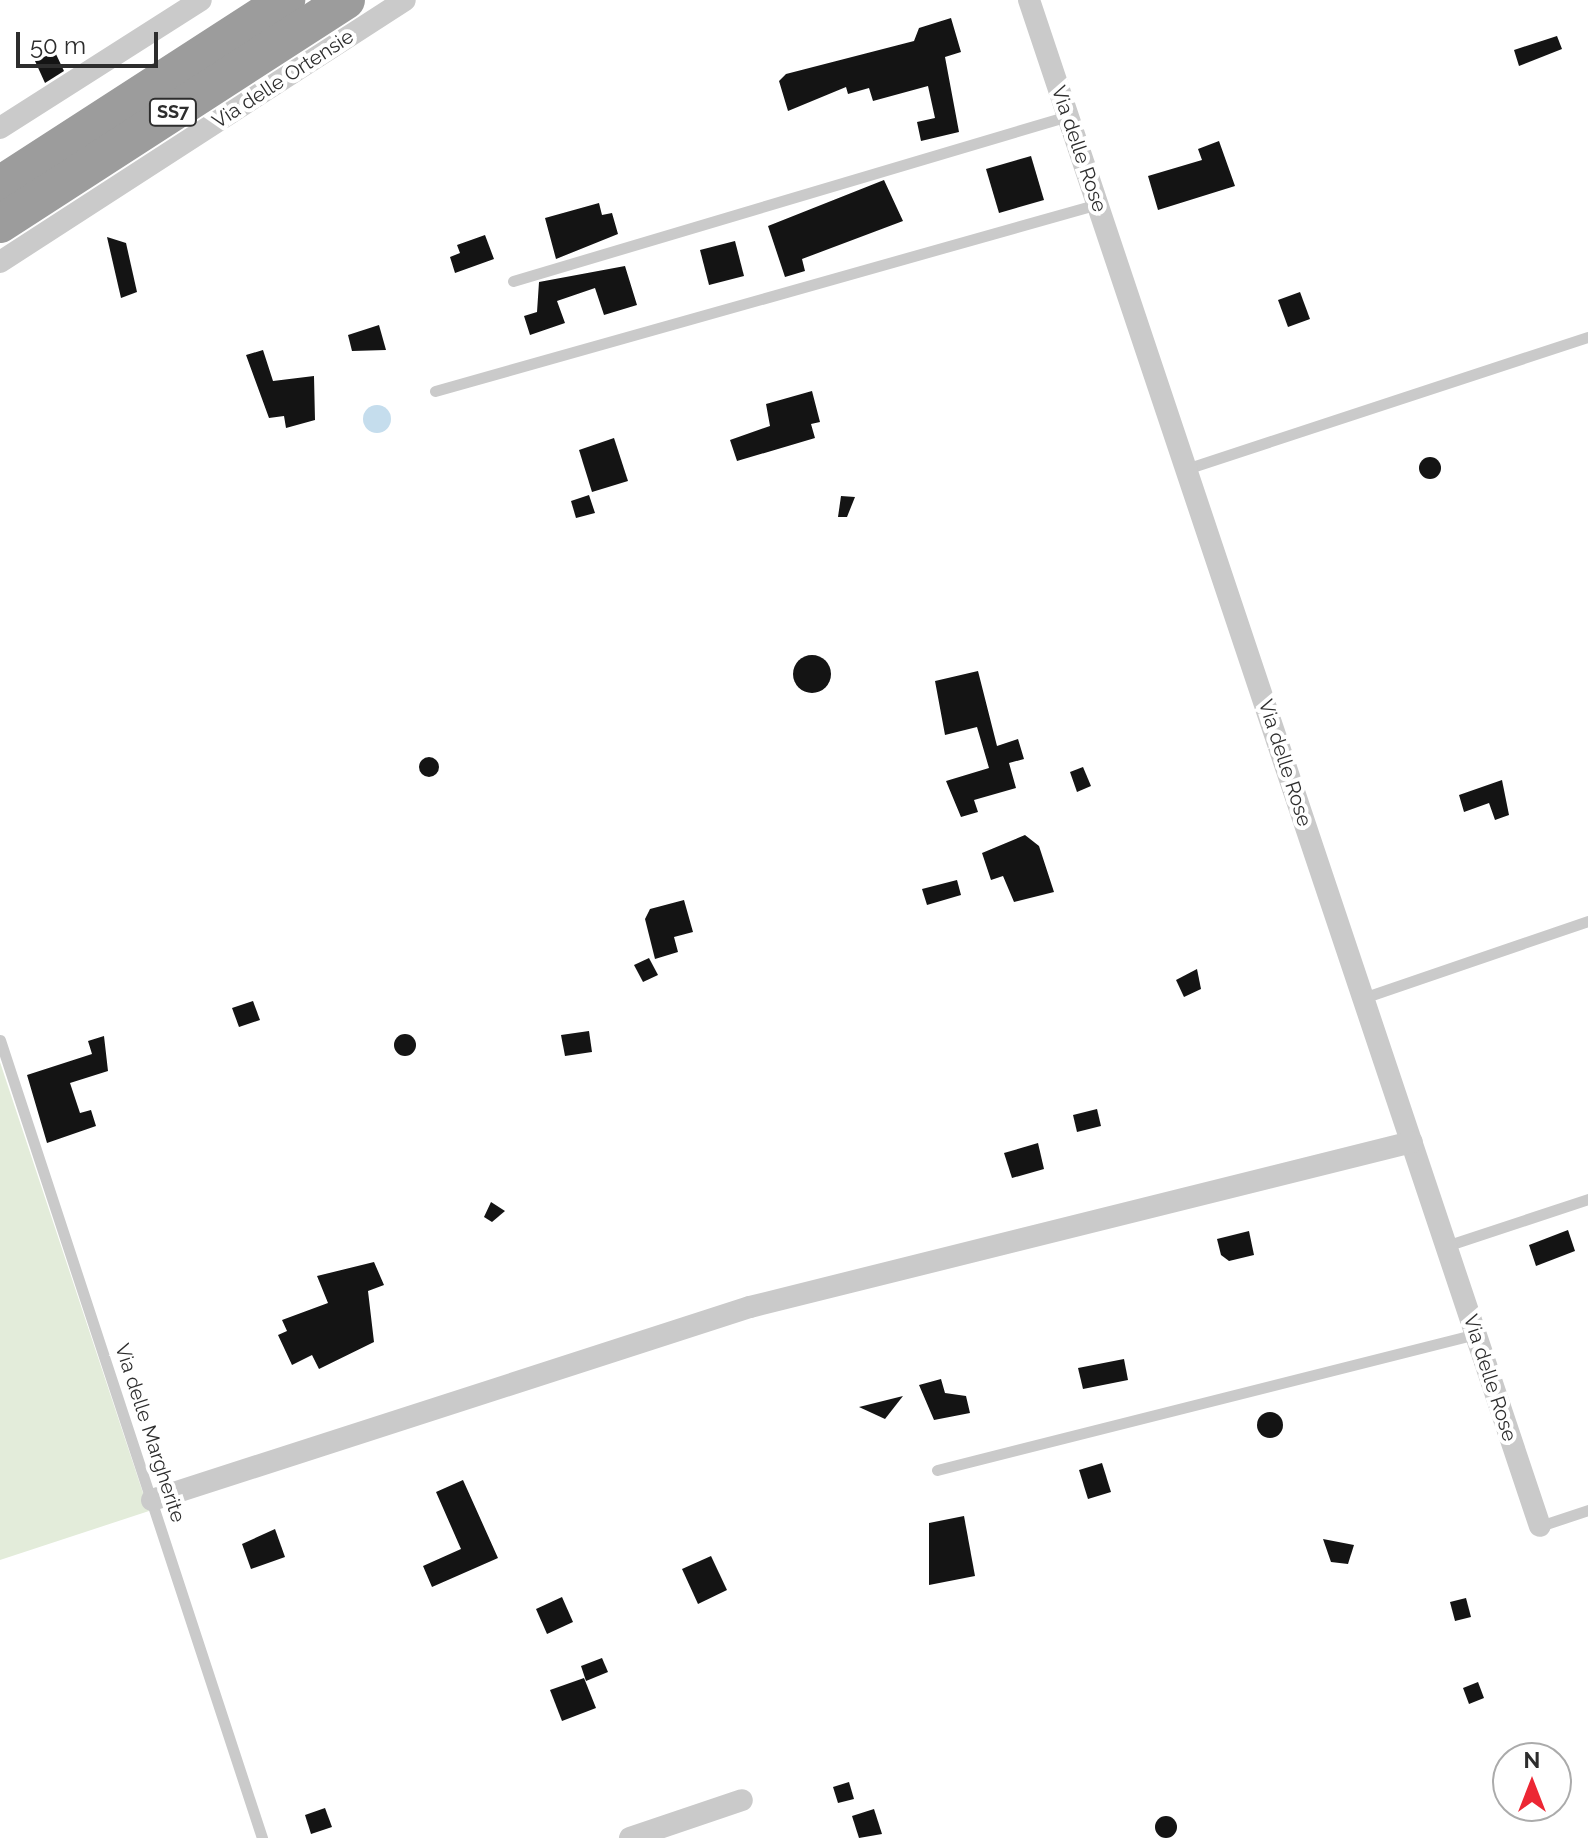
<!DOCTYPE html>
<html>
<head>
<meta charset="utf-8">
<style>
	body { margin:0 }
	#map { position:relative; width:1588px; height:1838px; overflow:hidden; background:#fff; font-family:Raleway,sans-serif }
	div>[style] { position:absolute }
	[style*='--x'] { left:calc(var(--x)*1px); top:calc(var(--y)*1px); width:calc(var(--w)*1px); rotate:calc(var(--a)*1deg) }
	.green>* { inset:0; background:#e3ecda }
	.water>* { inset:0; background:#c5dded }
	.round { border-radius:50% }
	.building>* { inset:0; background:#141414 }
	.service>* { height:11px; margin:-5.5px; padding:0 5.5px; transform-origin:5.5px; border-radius:5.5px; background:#cacaca }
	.minor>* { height:22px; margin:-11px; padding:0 11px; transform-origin:11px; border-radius:11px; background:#cacaca }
	.trunk>* { height:38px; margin:-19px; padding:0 19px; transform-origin:19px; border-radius:19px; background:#9c9c9c }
	span { translate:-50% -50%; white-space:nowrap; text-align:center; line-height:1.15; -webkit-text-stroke:8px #fff; paint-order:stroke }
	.shield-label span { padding:2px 6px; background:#fff; border:2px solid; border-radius:6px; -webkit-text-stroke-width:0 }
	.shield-label { font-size:18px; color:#2d2d2d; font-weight:700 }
	.street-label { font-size:20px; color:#2d2d2d }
	.north { position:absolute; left:1492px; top:1742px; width:80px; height:80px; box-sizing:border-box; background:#fff; border:2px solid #ababab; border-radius:50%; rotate:0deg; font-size:22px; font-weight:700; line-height:32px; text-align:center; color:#2d2d2d }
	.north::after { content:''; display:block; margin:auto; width:28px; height:36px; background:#ec2734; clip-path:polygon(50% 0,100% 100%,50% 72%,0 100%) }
	.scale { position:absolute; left:16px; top:32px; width:142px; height:36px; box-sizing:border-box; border:4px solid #2d2d2d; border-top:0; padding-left:10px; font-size:24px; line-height:28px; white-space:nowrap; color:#2d2d2d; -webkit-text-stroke:6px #fff; paint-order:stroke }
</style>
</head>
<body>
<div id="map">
	<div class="green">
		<i style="clip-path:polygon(0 1062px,149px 1511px,0 1560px)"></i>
	</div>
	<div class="water">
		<i class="round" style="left:363px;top:405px;width:28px;height:28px"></i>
	</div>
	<div class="building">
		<i style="clip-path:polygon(951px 18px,961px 52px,945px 57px,959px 132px,921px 141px,917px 122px,935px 118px,928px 86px,873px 101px,869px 88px,848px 94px,846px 87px,788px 111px,779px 81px,786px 74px,914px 41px,919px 28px)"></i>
		<i style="clip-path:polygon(1557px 36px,1562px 49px,1519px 66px,1514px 50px)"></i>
		<i style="clip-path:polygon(55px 52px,64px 71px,45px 83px,35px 61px)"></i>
		<i style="clip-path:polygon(1219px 141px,1235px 186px,1158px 210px,1148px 176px,1202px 160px,1198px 149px)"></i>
		<i style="clip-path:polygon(1031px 156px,1044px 200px,999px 213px,986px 169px)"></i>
		<i style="clip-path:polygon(884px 180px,903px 221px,802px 259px,805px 271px,785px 277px,768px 226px)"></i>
		<i style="clip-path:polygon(599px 203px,602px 215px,612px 213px,618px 234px,556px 259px,545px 218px)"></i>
		<i style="clip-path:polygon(485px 235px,494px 259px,455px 273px,450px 257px,460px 253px,457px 245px)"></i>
		<i style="clip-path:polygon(107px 237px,126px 243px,137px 292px,121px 298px)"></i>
		<i style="clip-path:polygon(735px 241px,744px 276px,709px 285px,700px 250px)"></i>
		<i style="clip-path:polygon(625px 266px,637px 305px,604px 315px,595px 288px,557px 301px,565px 323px,530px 335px,524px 316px,537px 312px,539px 282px)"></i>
		<i style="clip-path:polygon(1300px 292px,1310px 319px,1288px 327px,1278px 300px)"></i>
		<i style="clip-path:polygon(379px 325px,386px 350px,352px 351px,348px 335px)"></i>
		<i style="clip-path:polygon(263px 350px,273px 381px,314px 376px,315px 420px,286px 428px,284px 416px,269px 418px,246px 355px)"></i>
		<i style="clip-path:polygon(812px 391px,820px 422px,811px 424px,815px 438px,737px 461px,730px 440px,770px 426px,766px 404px)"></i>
		<i style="clip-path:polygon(614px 438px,628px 481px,592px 492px,579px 450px)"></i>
		<i class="round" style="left:1419px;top:457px;width:22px;height:22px"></i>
		<i style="clip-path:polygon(589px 495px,595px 513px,576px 518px,571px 501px)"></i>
		<i style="clip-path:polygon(841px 496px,855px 497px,847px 517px,838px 517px)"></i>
		<i class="round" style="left:793px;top:655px;width:38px;height:38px"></i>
		<i style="clip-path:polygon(978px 671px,997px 746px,1018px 739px,1024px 759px,1009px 763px,1016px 788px,974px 800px,978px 812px,961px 817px,946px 781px,989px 768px,977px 727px,945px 735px,935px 681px)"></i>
		<i class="round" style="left:419px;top:757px;width:20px;height:20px"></i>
		<i style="clip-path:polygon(1083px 767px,1091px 786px,1077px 792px,1070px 772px)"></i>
		<i style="clip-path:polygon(1502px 780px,1509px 815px,1495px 820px,1489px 803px,1464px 812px,1459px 795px)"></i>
		<i style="clip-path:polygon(1025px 835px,1039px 846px,1054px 892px,1014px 902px,1003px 876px,991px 880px,982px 853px)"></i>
		<i style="clip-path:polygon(957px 880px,961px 895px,927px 905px,922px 889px)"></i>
		<i style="clip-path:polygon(684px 900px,693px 932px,674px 937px,678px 952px,655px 959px,645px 919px,650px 909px)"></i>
		<i style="clip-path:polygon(649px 958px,658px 975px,643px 982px,634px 965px)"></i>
		<i style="clip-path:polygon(1197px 969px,1201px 989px,1184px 997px,1176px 980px)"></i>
		<i style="clip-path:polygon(253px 1001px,260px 1020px,239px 1027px,232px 1008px)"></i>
		<i style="clip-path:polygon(589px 1031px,592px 1052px,565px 1056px,561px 1035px)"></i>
		<i class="round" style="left:394px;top:1034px;width:22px;height:22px"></i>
		<i style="clip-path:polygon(104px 1036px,108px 1071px,70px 1083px,80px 1113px,91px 1110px,96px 1126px,47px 1143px,27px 1075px,92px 1054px,88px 1041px)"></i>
		<i style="clip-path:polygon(1097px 1109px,1101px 1126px,1077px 1132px,1073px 1115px)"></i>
		<i style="clip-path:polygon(1038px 1143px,1044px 1169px,1012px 1178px,1004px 1153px)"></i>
		<i style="clip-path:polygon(491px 1202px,505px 1211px,492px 1222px,484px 1217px)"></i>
		<i style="clip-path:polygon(1568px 1230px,1575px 1251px,1536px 1266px,1529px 1245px)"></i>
		<i style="clip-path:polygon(1249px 1231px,1254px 1255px,1229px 1261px,1221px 1255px,1217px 1239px)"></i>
		<i style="clip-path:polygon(374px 1262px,384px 1285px,368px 1291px,374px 1342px,319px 1369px,312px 1355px,292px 1365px,278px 1335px,287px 1331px,282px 1320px,328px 1303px,317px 1276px)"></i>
		<i style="clip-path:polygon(1124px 1359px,1128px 1380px,1083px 1389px,1078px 1368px)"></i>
		<i style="clip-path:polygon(941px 1379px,945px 1393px,966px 1396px,970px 1413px,934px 1420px,919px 1385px)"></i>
		<i style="clip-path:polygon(903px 1396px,885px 1419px,859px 1407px)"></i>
		<i class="round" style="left:1257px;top:1412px;width:26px;height:26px"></i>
		<i style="clip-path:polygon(1102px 1463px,1111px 1492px,1088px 1499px,1079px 1470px)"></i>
		<i style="clip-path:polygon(463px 1480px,498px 1558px,432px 1587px,423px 1566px,461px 1549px,436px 1492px)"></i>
		<i style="clip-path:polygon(964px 1516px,975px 1576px,929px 1585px,929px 1523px)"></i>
		<i style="clip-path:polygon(275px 1529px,285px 1557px,251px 1569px,242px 1544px)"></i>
		<i style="clip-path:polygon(1323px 1539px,1354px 1545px,1348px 1564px,1331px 1562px)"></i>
		<i style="clip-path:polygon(711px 1556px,727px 1590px,698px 1604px,682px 1569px)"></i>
		<i style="clip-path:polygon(562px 1597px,573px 1622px,547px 1634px,536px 1609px)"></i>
		<i style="clip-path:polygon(1466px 1598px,1471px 1617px,1455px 1621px,1450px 1602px)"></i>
		<i style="clip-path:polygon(602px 1658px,608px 1672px,586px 1681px,581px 1666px)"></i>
		<i style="clip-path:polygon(584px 1678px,596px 1708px,562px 1721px,550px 1690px)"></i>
		<i style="clip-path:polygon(1478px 1682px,1484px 1698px,1469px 1704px,1463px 1688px)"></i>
		<i style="clip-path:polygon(849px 1782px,854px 1799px,838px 1803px,833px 1787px)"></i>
		<i style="clip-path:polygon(325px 1808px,332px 1827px,311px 1834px,305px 1815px)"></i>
		<i style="clip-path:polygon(874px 1809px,882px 1834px,859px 1838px,852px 1816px)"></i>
		<i class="round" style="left:1155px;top:1816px;width:22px;height:22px"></i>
	</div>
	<div class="service">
		<i style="--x:513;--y:281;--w:579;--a:-16.56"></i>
		<i style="--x:435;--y:391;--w:689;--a:-15.75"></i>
		<i style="--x:1186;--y:469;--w:423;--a:-18.2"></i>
		<i style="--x:1363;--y:998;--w:238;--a:-18.9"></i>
		<i style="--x:0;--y:1040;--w:840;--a:71.82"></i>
		<i style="--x:1446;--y:1246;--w:150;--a:-18.3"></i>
		<i style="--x:937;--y:1470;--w:556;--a:-14.16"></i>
		<i style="--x:1540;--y:1526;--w:51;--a:-18.4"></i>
	</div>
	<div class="minor">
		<i style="--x:1029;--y:0;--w:1609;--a:71.49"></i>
		<i style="--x:0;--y:128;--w:238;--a:-32.5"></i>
		<i style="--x:0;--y:262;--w:482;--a:-32.9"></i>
		<i style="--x:152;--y:1500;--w:628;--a:-17.89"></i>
		<i style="--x:750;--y:1307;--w:682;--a:-14"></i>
		<i style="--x:630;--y:1838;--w:118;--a:-18.7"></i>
	</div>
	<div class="trunk">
		<i style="--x:0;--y:185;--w:341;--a:-32.9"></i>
		<i style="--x:0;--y:224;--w:412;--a:-32.9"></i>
	</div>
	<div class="shield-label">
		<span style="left:173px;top:112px">SS7</span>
	</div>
	<div class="street-label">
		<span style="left:283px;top:79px;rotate:-33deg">Via delle Ortensie</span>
		<span style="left:1079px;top:149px;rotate:71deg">Via delle Rose</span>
		<span style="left:1285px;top:763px;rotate:72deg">Via delle Rose</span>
		<span style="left:1490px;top:1378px;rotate:72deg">Via delle Rose</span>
		<span style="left:150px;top:1433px;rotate:72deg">Via delle Margherite</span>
	</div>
	<div class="north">N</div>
	<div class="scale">50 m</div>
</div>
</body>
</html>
